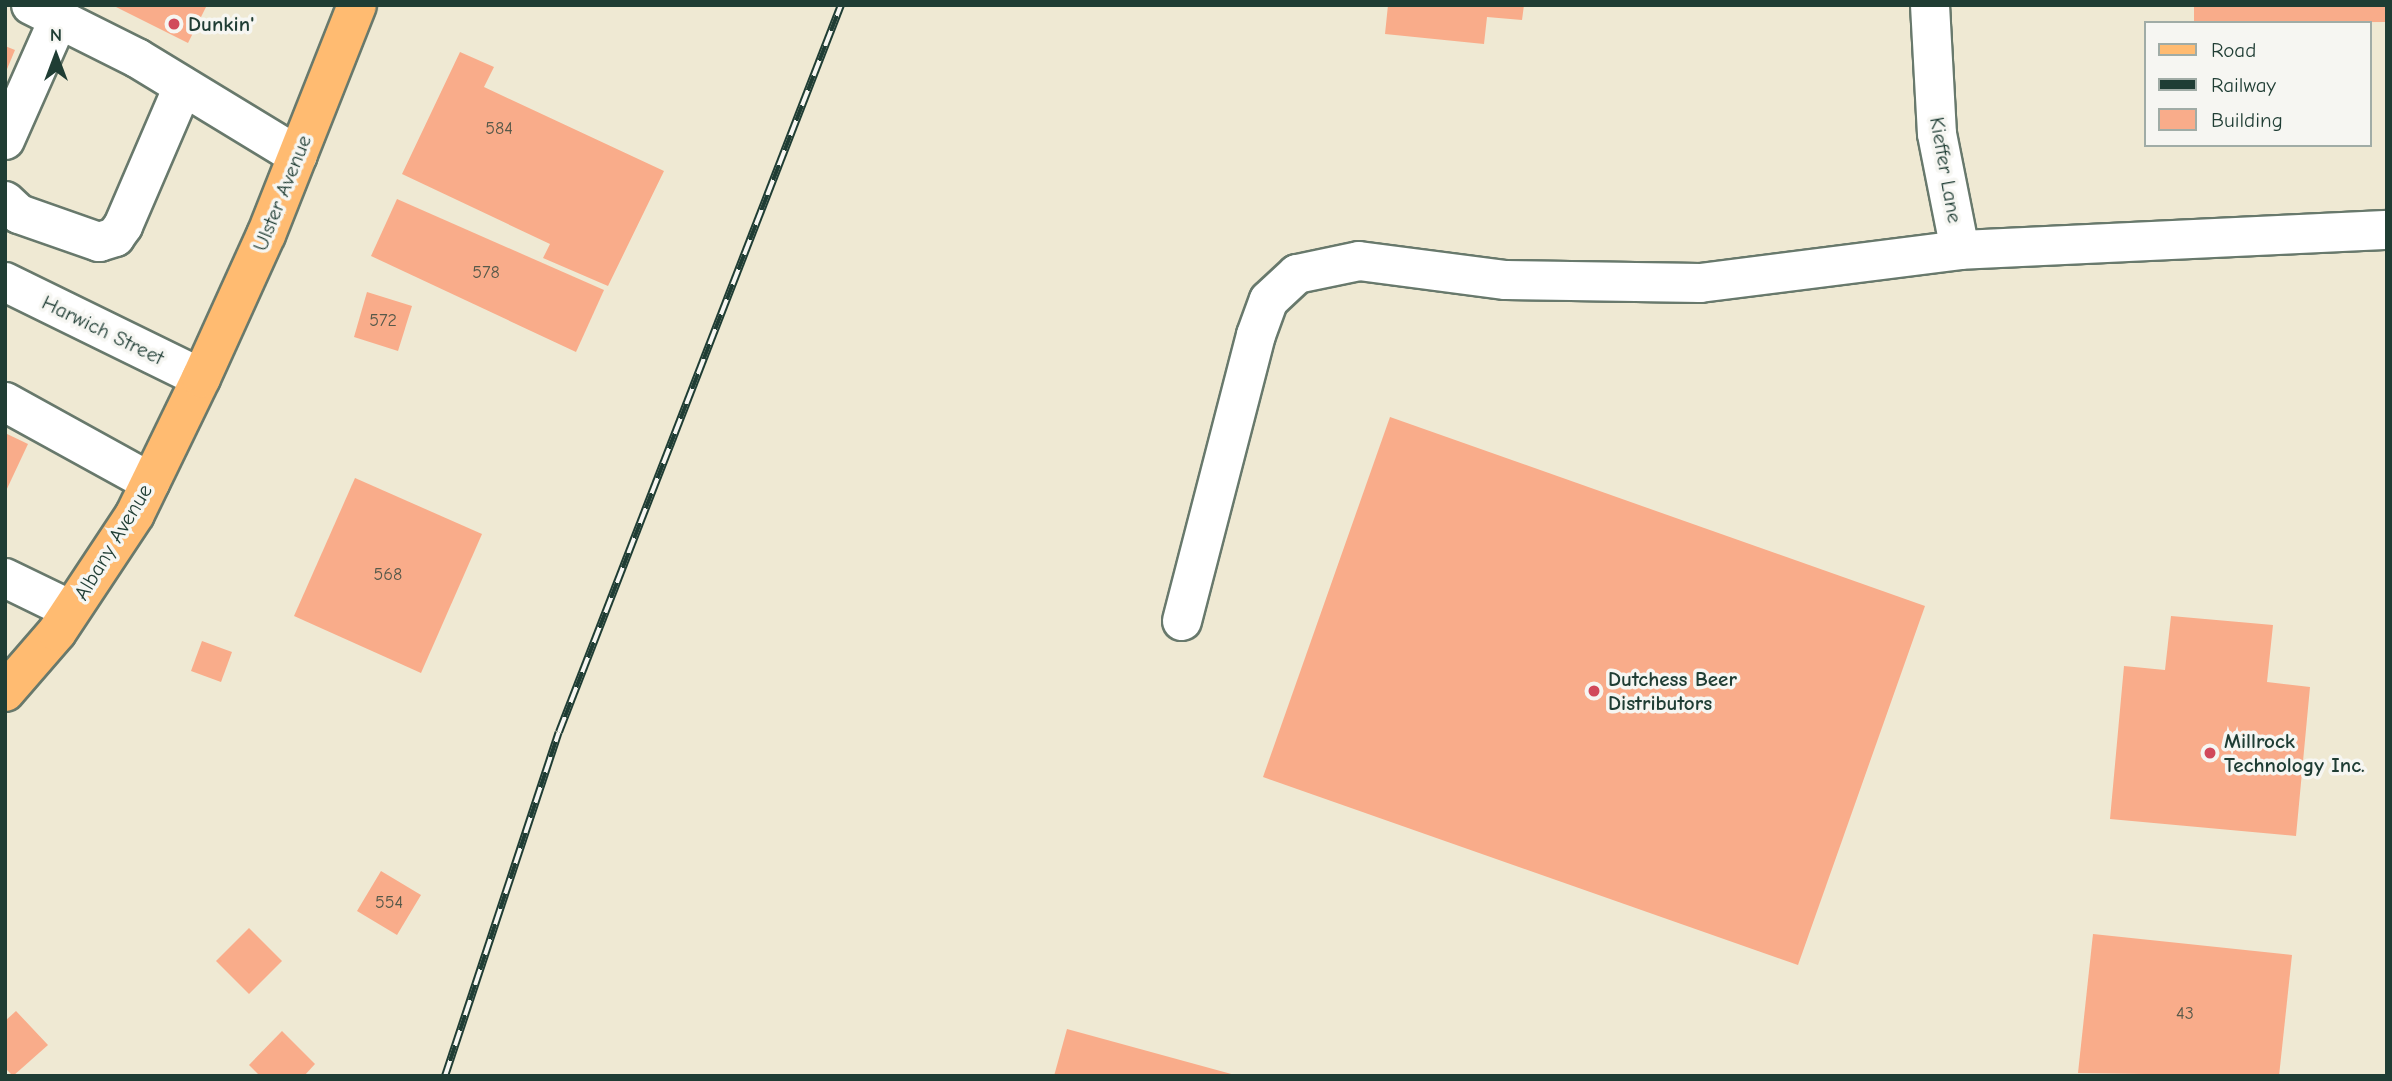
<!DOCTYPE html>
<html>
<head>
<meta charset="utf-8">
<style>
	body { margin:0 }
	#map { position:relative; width:2392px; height:1081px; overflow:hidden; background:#efe9d3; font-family:"Comic Neue",sans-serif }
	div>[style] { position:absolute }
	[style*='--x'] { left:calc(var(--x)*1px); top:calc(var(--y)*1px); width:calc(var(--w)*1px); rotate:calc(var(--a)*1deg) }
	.building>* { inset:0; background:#f9ac8a }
	.roads { filter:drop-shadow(2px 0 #68796c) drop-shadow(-2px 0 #68796c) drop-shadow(0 2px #68796c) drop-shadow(0 -2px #68796c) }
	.minor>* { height:38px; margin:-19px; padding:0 19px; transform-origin:19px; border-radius:19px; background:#fff }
	.major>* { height:38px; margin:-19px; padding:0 19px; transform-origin:19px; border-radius:19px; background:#ffbb71 }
	.rail>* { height:8px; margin-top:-4px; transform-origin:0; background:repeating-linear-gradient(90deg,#f6f6f2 0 16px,#1f3d34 0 32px); box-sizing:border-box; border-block:2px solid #1f3d34 }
	.dots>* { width:19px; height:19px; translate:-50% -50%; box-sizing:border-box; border:4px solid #f6f6f2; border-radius:50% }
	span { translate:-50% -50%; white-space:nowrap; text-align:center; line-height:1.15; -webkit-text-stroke:7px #f6f6f2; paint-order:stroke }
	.number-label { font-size:18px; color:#56594a }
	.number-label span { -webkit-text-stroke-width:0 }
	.poi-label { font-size:21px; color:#1f3d34; font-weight:700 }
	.left { translate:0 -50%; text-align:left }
	.street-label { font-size:21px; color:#1f3d34 }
	.frame { position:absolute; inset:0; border:7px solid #1f3d34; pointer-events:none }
	.legend { position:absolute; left:2144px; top:21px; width:228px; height:126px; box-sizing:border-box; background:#f6f6f2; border:2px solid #a0aca6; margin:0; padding:9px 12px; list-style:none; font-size:21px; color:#1f3d34 }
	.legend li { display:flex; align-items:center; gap:14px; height:35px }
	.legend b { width:35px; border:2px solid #a0aca6 }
	.north { position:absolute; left:21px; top:21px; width:70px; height:70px; -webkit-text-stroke:5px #f6f6f2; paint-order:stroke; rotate:0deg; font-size:19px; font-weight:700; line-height:28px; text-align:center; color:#1f3d34 }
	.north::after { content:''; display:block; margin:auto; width:24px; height:32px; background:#1f3d34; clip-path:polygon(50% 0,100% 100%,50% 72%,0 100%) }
</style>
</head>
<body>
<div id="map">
	<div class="building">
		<i style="clip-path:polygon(112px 5px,207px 5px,188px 43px)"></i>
		<i style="clip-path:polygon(1388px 5px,1524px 5px,1522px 20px,1487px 17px,1484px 44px,1385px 34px)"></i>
		<i style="clip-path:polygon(2194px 5px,2387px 5px,2387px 22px,2194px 23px)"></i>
		<i style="clip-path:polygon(5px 46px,15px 50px,5px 74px)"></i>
		<i style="clip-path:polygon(460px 52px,494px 67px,484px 87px,664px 171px,608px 286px,543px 258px,550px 244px,402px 174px)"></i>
		<i style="clip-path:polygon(397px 199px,604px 290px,576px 352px,371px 256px)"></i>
		<i style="clip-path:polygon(367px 292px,412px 306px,398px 351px,354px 337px)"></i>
		<i style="clip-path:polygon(1390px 417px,1925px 606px,1798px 965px,1263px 777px)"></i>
		<i style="clip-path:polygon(5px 433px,28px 444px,5px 493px)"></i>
		<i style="clip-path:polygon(355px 478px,482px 534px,421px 673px,294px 616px)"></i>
		<i style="clip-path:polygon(2171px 616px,2273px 625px,2267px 682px,2310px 687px,2296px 836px,2110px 819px,2124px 666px,2165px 670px)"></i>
		<i style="clip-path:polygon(202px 641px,232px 652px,221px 682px,191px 671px)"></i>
		<i style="clip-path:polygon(381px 871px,421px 895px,397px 935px,357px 911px)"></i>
		<i style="clip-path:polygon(249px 928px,282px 961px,249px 994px,216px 961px)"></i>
		<i style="clip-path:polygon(2093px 934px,2292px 955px,2279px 1076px,2078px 1073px)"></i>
		<i style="clip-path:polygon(16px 1011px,48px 1045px,13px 1076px,5px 1068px,5px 1021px)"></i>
		<i style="clip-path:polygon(1067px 1029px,1235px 1075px,1234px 1076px,1054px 1076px)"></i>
		<i style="clip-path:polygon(282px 1031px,315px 1064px,304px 1076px,260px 1076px,249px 1065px)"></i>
	</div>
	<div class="roads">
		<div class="minor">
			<i style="--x:31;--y:5;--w:119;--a:26.6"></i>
			<i style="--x:137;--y:58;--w:188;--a:31.3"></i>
			<i style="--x:1930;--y:5;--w:129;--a:86.9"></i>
			<i style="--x:1937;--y:134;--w:118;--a:78.8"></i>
			<i style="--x:5;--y:140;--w:133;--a:-66.1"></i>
			<i style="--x:5;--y:201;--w:19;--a:43"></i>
			<i style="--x:19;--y:214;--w:85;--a:19.3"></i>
			<i style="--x:99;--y:242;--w:17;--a:-17"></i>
			<i style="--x:115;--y:237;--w:14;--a:-54"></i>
			<i style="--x:123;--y:226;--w:151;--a:-66.7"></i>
			<i style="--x:5;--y:282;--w:218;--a:26.1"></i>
			<i style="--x:5;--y:402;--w:166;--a:28.9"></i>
			<i style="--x:5;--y:578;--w:73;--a:25.9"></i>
			<i style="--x:1182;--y:621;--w:295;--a:-75.5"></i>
			<i style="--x:1256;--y:335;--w:37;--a:-70"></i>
			<i style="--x:1269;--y:300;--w:38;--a:-43"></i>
			<i style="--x:1297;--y:274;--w:63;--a:-11.8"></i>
			<i style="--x:1359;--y:261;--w:148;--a:7.4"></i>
			<i style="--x:1506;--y:280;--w:194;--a:0.9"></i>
			<i style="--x:1700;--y:283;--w:262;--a:-7.2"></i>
			<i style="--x:1960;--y:250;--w:427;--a:-2.7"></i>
		</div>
		<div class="major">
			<i style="--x:5;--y:692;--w:79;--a:-49.1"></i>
			<i style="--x:57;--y:632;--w:141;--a:-56.5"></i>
			<i style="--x:135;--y:514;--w:151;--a:-64.1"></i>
			<i style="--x:201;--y:378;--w:157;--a:-65.6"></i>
			<i style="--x:266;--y:235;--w:247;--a:-68.4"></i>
		</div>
	</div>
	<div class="rail">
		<i style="--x:445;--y:1076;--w:362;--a:-71.7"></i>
		<i style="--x:559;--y:732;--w:780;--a:-68.8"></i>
	</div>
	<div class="dots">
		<i style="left:174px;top:24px;background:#d1495b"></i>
		<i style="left:1594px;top:691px;background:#d1495b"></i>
		<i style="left:2210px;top:753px;background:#d1495b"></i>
	</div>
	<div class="number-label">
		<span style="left:499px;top:129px">584</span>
		<span style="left:486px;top:273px">578</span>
		<span style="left:383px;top:321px">572</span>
		<span style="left:388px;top:575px">568</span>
		<span style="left:389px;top:903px">554</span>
		<span style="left:2185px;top:1014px">43</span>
	</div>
	<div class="poi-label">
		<span class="left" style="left:188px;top:24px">Dunkin'</span>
		<span class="left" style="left:1608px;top:691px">Dutchess Beer<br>Distributors</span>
		<span class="left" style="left:2224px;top:753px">Millrock<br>Technology Inc.</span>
	</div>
	<div class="street-label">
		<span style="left:1946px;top:170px;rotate:80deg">Kieffer Lane</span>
		<span style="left:282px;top:193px;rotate:-68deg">Ulster Avenue</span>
		<span style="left:103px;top:330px;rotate:26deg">Harwich Street</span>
		<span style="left:113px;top:542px;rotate:-59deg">Albany Avenue</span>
	</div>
	<div class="frame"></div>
	<ul class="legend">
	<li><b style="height:9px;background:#ffbb71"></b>Road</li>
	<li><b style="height:9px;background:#1f3d34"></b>Railway</li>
	<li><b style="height:19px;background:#f9ac8a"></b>Building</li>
	</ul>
	<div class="north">N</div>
</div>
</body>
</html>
